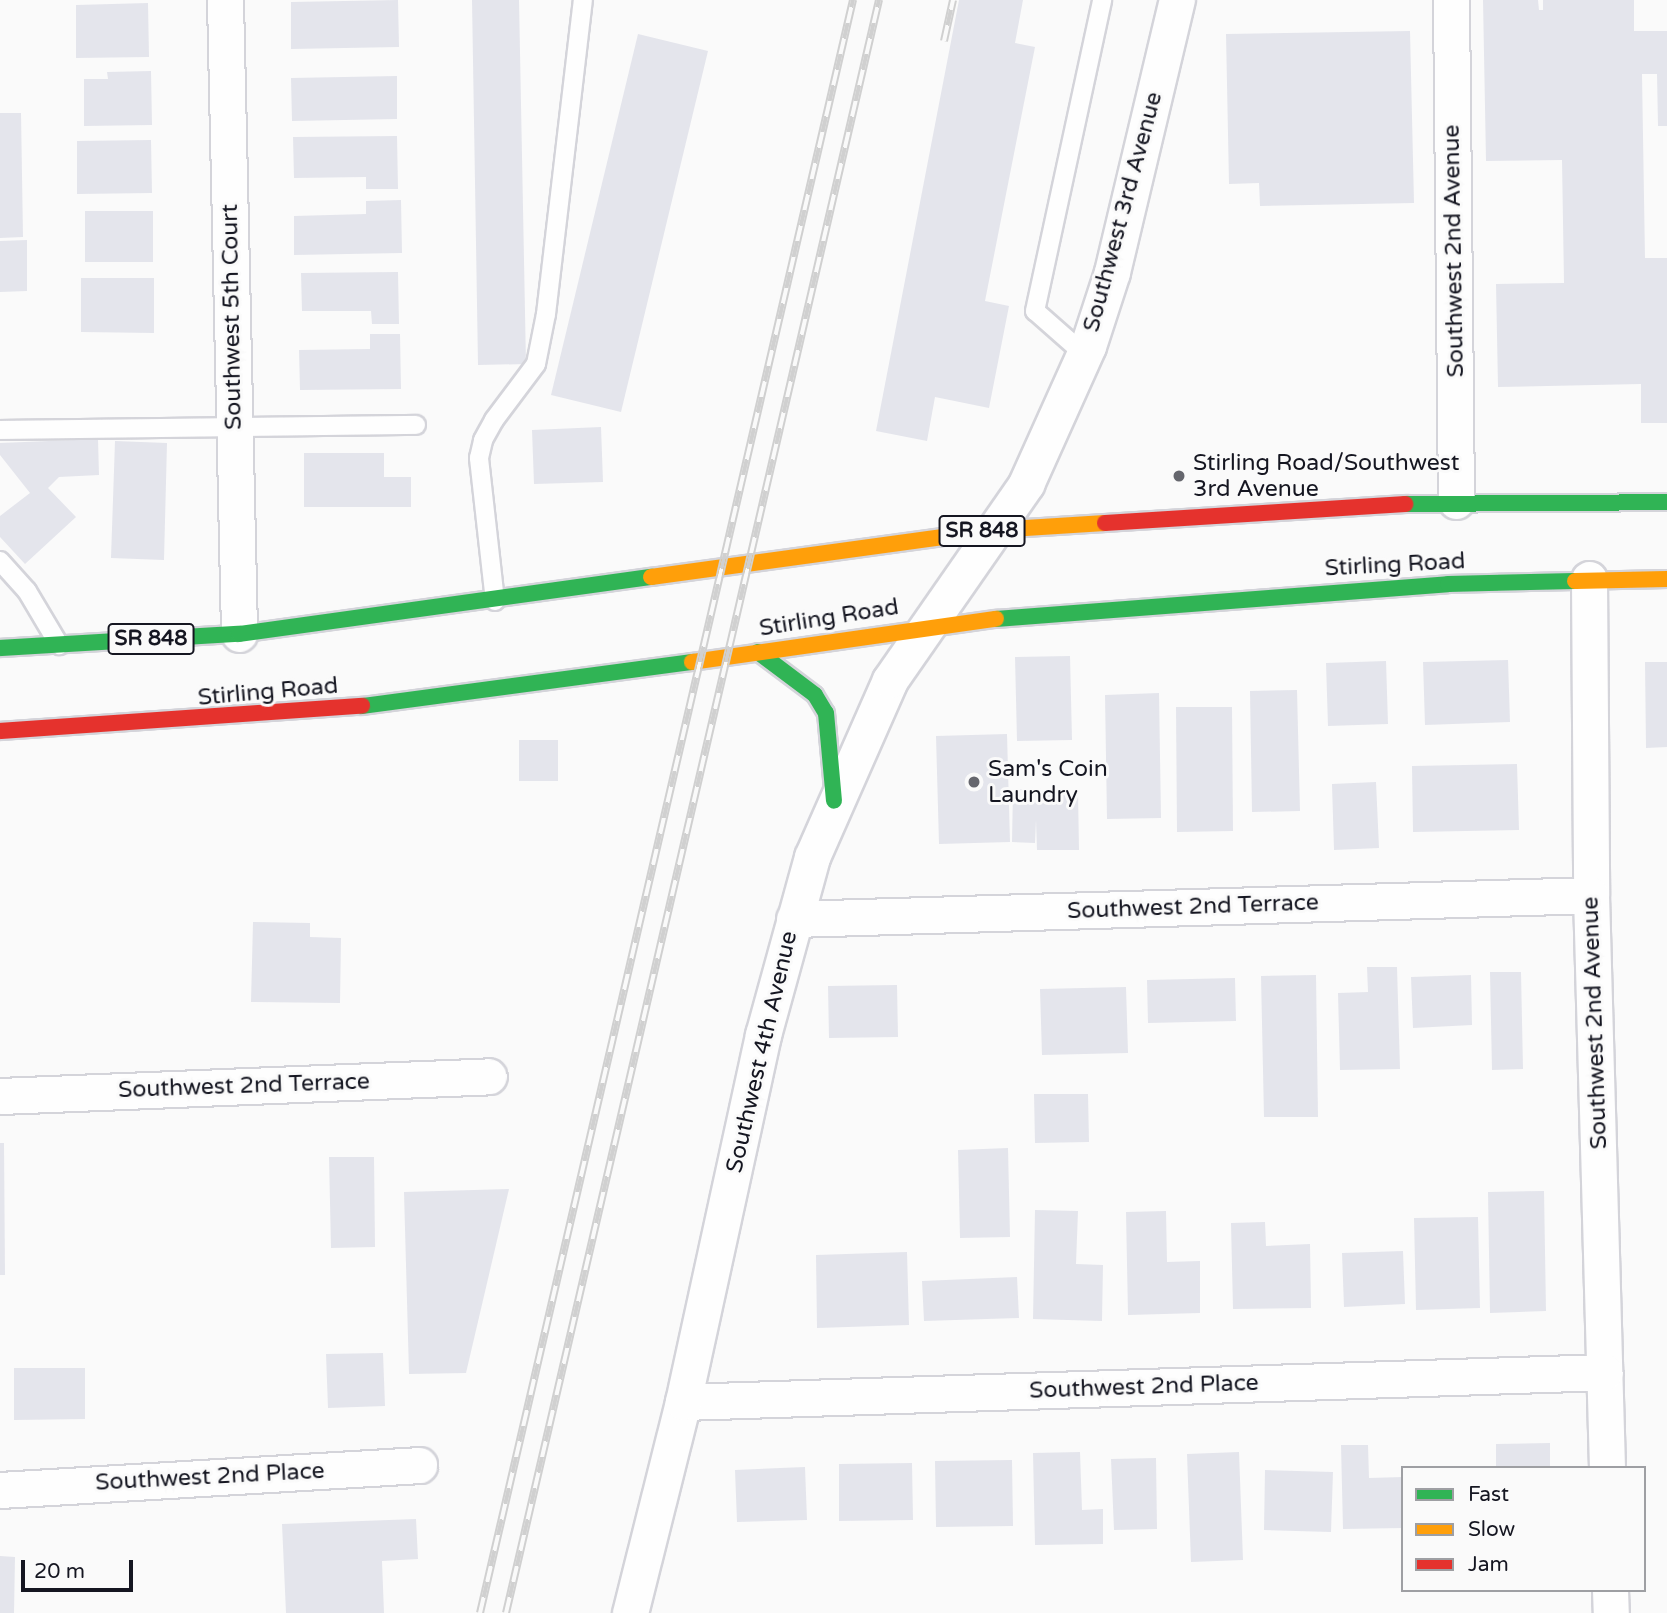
<!DOCTYPE html>
<html>
<head>
<meta charset="utf-8">
<style>
	body { margin:0 }
	#map { position:relative; width:1667px; height:1613px; overflow:hidden; background:#fafafa; font-family:"Varela Round",sans-serif }
	div>[style] { position:absolute }
	[style*='--x'] { left:calc(var(--x)*1px); top:calc(var(--y)*1px); width:calc(var(--w)*1px); rotate:calc(var(--a)*1deg) }
	.building>* { inset:0; background:#e4e5ec }
	.roads { filter:drop-shadow(2px 0 #d4d4da) drop-shadow(-2px 0 #d4d4da) drop-shadow(0 2px #d4d4da) drop-shadow(0 -2px #d4d4da) }
	.lane>* { height:18px; margin:-9px; padding:0 9px; transform-origin:9px; border-radius:9px; background:#fefefe }
	.street>* { height:35px; margin:-17.5px; padding:0 17.5px; transform-origin:17.5px; border-radius:17.5px; background:#fefefe }
	.fast>* { height:16px; margin:-8px; padding:0 8px; transform-origin:8px; border-radius:8px; background:#30b455 }
	.slow>* { height:16px; margin:-8px; padding:0 8px; transform-origin:8px; border-radius:8px; background:#ff9f0a }
	.jam>* { height:16px; margin:-8px; padding:0 8px; transform-origin:8px; border-radius:8px; background:#e5322d }
	.rail>* { height:8px; margin-top:-4px; transform-origin:0; background:repeating-linear-gradient(90deg,#fafafa 0 16px,#d0d0d0 0 32px); box-sizing:border-box; border-block:2px solid #d0d0d0 }
	.dots>* { width:19px; height:19px; translate:-50% -50%; box-sizing:border-box; border:4px solid #fafafa; border-radius:50% }
	span { translate:-50% -50%; white-space:nowrap; text-align:center; line-height:1.15; -webkit-text-stroke:6px #fafafa; paint-order:stroke }
	.shield-label span { padding:2px 5px; background:#fafafa; border:2px solid; border-radius:5px; -webkit-text-stroke-width:0 }
	.shield-label { font-size:21px; color:#151621; font-weight:700 }
	.street-label { font-size:23px; color:#151621 }
	.poi-label { font-size:23px; color:#151621 }
	.left { translate:0 -50%; text-align:left }
	.legend { position:absolute; left:1401px; top:1466px; width:245px; height:126px; box-sizing:border-box; background:#fafafa; border:2px solid #9e9fa3; margin:0; padding:9px 12px; list-style:none; font-size:21px; color:#151621 }
	.legend li { display:flex; align-items:center; gap:14px; height:35px }
	.legend b { width:35px; border:2px solid #9e9fa3 }
	.scale { position:absolute; left:21px; top:1560px; width:112px; height:32px; box-sizing:border-box; border:4px solid #151621; border-top:0; padding-left:9px; font-size:21px; line-height:24px; white-space:nowrap; color:#151621; -webkit-text-stroke:5px #fafafa; paint-order:stroke }
</style>
</head>
<body>
<div id="map">
	<div class="building">
		<i style="clip-path:polygon(398px 0,399px 47px,291px 49px,291px 2px)"></i>
		<i style="clip-path:polygon(472px 0,519px 0,526px 364px,478px 365px)"></i>
		<i style="clip-path:polygon(959px 0,1023px 0,1015px 43px,1035px 47px,985px 301px,1009px 306px,989px 408px,935px 397px,927px 441px,876px 431px)"></i>
		<i style="clip-path:polygon(1483px 0,1538px 0,1539px 10px,1543px 10px,1543px 0,1634px 0,1634px 31px,1667px 31px,1667px 126px,1658px 126px,1657px 74px,1642px 74px,1645px 258px,1667px 258px,1667px 423px,1641px 423px,1641px 384px,1498px 387px,1496px 284px,1564px 283px,1562px 160px,1486px 161px)"></i>
		<i style="clip-path:polygon(148px 3px,149px 57px,76px 58px,76px 5px)"></i>
		<i style="clip-path:polygon(1410px 31px,1414px 203px,1260px 206px,1259px 183px,1229px 184px,1226px 34px)"></i>
		<i style="clip-path:polygon(638px 34px,708px 51px,621px 412px,551px 395px)"></i>
		<i style="clip-path:polygon(151px 71px,152px 125px,84px 126px,84px 79px,108px 79px,107px 72px)"></i>
		<i style="clip-path:polygon(397px 76px,397px 119px,292px 121px,291px 78px)"></i>
		<i style="clip-path:polygon(0 113px,21px 113px,23px 237px,0 238px)"></i>
		<i style="clip-path:polygon(397px 136px,398px 189px,366px 189px,366px 177px,294px 178px,293px 137px)"></i>
		<i style="clip-path:polygon(151px 140px,152px 193px,77px 194px,77px 141px)"></i>
		<i style="clip-path:polygon(401px 200px,402px 253px,294px 255px,294px 216px,366px 214px,366px 201px)"></i>
		<i style="clip-path:polygon(85px 211px,153px 211px,153px 262px,85px 262px)"></i>
		<i style="clip-path:polygon(27px 240px,27px 291px,0 292px,0 241px)"></i>
		<i style="clip-path:polygon(398px 272px,399px 324px,372px 324px,371px 311px,302px 311px,301px 273px)"></i>
		<i style="clip-path:polygon(81px 278px,154px 278px,154px 333px,81px 332px)"></i>
		<i style="clip-path:polygon(370px 334px,400px 334px,401px 389px,300px 390px,299px 350px,370px 349px)"></i>
		<i style="clip-path:polygon(601px 427px,603px 482px,534px 484px,532px 430px)"></i>
		<i style="clip-path:polygon(98px 439px,99px 475px,59px 477px,48px 488px,76px 517px,25px 564px,0 537px,0 516px,30px 493px,0 455px,0 443px)"></i>
		<i style="clip-path:polygon(115px 441px,167px 443px,164px 560px,111px 558px)"></i>
		<i style="clip-path:polygon(304px 453px,384px 453px,384px 477px,411px 477px,411px 507px,304px 507px)"></i>
		<i style="clip-path:polygon(1070px 656px,1072px 740px,1017px 741px,1015px 657px)"></i>
		<i style="clip-path:polygon(1508px 660px,1510px 722px,1425px 725px,1423px 662px)"></i>
		<i style="clip-path:polygon(1386px 661px,1388px 724px,1328px 726px,1326px 663px)"></i>
		<i style="clip-path:polygon(1645px 662px,1667px 662px,1667px 747px,1646px 748px)"></i>
		<i style="clip-path:polygon(1297px 690px,1300px 811px,1252px 812px,1250px 691px)"></i>
		<i style="clip-path:polygon(1159px 693px,1161px 818px,1107px 819px,1105px 695px)"></i>
		<i style="clip-path:polygon(1176px 707px,1232px 707px,1233px 831px,1177px 832px)"></i>
		<i style="clip-path:polygon(1007px 734px,1010px 842px,939px 844px,936px 736px)"></i>
		<i style="clip-path:polygon(519px 740px,558px 740px,558px 781px,519px 781px)"></i>
		<i style="clip-path:polygon(1517px 764px,1519px 830px,1413px 832px,1412px 766px)"></i>
		<i style="clip-path:polygon(1376px 782px,1379px 848px,1334px 850px,1332px 784px)"></i>
		<i style="clip-path:polygon(1013px 789px,1035px 789px,1035px 794px,1078px 792px,1079px 850px,1037px 850px,1036px 820px,1035px 843px,1012px 842px)"></i>
		<i style="clip-path:polygon(253px 922px,310px 923px,310px 937px,341px 938px,340px 1003px,251px 1002px)"></i>
		<i style="clip-path:polygon(1367px 967px,1397px 967px,1400px 1069px,1340px 1070px,1338px 993px,1368px 992px)"></i>
		<i style="clip-path:polygon(1490px 972px,1521px 972px,1523px 1069px,1492px 1070px)"></i>
		<i style="clip-path:polygon(1316px 975px,1318px 1117px,1264px 1117px,1261px 976px)"></i>
		<i style="clip-path:polygon(1471px 975px,1472px 1025px,1413px 1028px,1411px 977px)"></i>
		<i style="clip-path:polygon(1235px 978px,1236px 1021px,1148px 1023px,1147px 980px)"></i>
		<i style="clip-path:polygon(897px 985px,898px 1037px,829px 1038px,828px 986px)"></i>
		<i style="clip-path:polygon(1126px 987px,1128px 1053px,1042px 1055px,1040px 989px)"></i>
		<i style="clip-path:polygon(1034px 1094px,1088px 1094px,1089px 1142px,1035px 1143px)"></i>
		<i style="clip-path:polygon(0 1143px,4px 1143px,5px 1275px,0 1275px)"></i>
		<i style="clip-path:polygon(1008px 1148px,1010px 1237px,960px 1238px,958px 1150px)"></i>
		<i style="clip-path:polygon(329px 1157px,374px 1157px,375px 1247px,331px 1248px)"></i>
		<i style="clip-path:polygon(509px 1189px,466px 1373px,409px 1374px,404px 1192px)"></i>
		<i style="clip-path:polygon(1544px 1191px,1546px 1311px,1490px 1313px,1488px 1192px)"></i>
		<i style="clip-path:polygon(1035px 1210px,1078px 1211px,1076px 1264px,1103px 1265px,1102px 1321px,1033px 1319px)"></i>
		<i style="clip-path:polygon(1166px 1211px,1167px 1262px,1200px 1261px,1200px 1313px,1128px 1315px,1126px 1212px)"></i>
		<i style="clip-path:polygon(1478px 1217px,1480px 1308px,1416px 1310px,1414px 1218px)"></i>
		<i style="clip-path:polygon(1265px 1222px,1266px 1246px,1310px 1244px,1311px 1308px,1233px 1309px,1231px 1223px)"></i>
		<i style="clip-path:polygon(1403px 1251px,1405px 1304px,1344px 1307px,1342px 1253px)"></i>
		<i style="clip-path:polygon(907px 1252px,909px 1325px,817px 1328px,816px 1255px)"></i>
		<i style="clip-path:polygon(1017px 1277px,1019px 1318px,924px 1321px,922px 1281px)"></i>
		<i style="clip-path:polygon(383px 1353px,385px 1406px,328px 1408px,326px 1354px)"></i>
		<i style="clip-path:polygon(14px 1368px,85px 1368px,85px 1419px,14px 1420px)"></i>
		<i style="clip-path:polygon(1550px 1443px,1550px 1468px,1496px 1468px,1496px 1444px)"></i>
		<i style="clip-path:polygon(1341px 1445px,1368px 1445px,1369px 1478px,1403px 1477px,1403px 1528px,1343px 1529px)"></i>
		<i style="clip-path:polygon(1080px 1452px,1082px 1510px,1103px 1509px,1103px 1544px,1035px 1545px,1033px 1453px)"></i>
		<i style="clip-path:polygon(1239px 1452px,1243px 1560px,1191px 1562px,1187px 1454px)"></i>
		<i style="clip-path:polygon(1156px 1458px,1157px 1529px,1114px 1530px,1111px 1459px)"></i>
		<i style="clip-path:polygon(1012px 1460px,1013px 1526px,936px 1527px,935px 1461px)"></i>
		<i style="clip-path:polygon(912px 1463px,913px 1520px,839px 1521px,839px 1464px)"></i>
		<i style="clip-path:polygon(805px 1467px,807px 1520px,737px 1522px,735px 1470px)"></i>
		<i style="clip-path:polygon(1265px 1470px,1333px 1472px,1331px 1532px,1264px 1530px)"></i>
		<i style="clip-path:polygon(416px 1519px,418px 1559px,382px 1561px,384px 1613px,286px 1613px,282px 1524px)"></i>
		<i style="clip-path:polygon(0 1556px,15px 1557px,14px 1613px,0 1613px)"></i>
	</div>
	<div class="roads">
		<div class="lane">
			<i style="--x:1084;--y:354;--w:65;--a:-138.7"></i>
			<i style="--x:1035;--y:311;--w:318;--a:-77.8"></i>
			<i style="--x:0;--y:430;--w:416;--a:-0.7"></i>
			<i style="--x:0;--y:561;--w:40;--a:48"></i>
			<i style="--x:27;--y:591;--w:63;--a:59.3"></i>
			<i style="--x:495;--y:601;--w:144;--a:-96.4"></i>
			<i style="--x:479;--y:458;--w:18;--a:-77"></i>
			<i style="--x:483;--y:440;--w:23;--a:-61"></i>
			<i style="--x:494;--y:420;--w:70;--a:-53.1"></i>
			<i style="--x:536;--y:364;--w:51;--a:-78.7"></i>
			<i style="--x:546;--y:314;--w:316;--a:-83.3"></i>
		</div>
		<div class="street">
			<i style="--x:225;--y:0;--w:634;--a:88.73"></i>
			<i style="--x:1451;--y:0;--w:501;--a:89.43"></i>
			<i style="--x:1589;--y:579;--w:316;--a:89.6"></i>
			<i style="--x:1591;--y:895;--w:573;--a:88.4"></i>
			<i style="--x:794;--y:919;--w:797;--a:-1.72"></i>
			<i style="--x:0;--y:1096;--w:489;--a:-2.3"></i>
			<i style="--x:683;--y:1402;--w:922;--a:-1.86"></i>
			<i style="--x:0;--y:1490;--w:420;--a:-3.4"></i>
			<i style="--x:1610;--y:1590;--w:23;--a:88"></i>
			<i style="--x:630;--y:1613;--w:218;--a:-75.9"></i>
			<i style="--x:683;--y:1402;--w:376;--a:-77.7"></i>
			<i style="--x:763;--y:1035;--w:185;--a:-74.6"></i>
			<i style="--x:812;--y:857;--w:193;--a:-66.2"></i>
			<i style="--x:890;--y:680;--w:239;--a:-55.2"></i>
			<i style="--x:1026;--y:484;--w:151;--a:-65.8"></i>
			<i style="--x:1088;--y:346;--w:78;--a:-72"></i>
			<i style="--x:1112;--y:272;--w:280;--a:-76.6"></i>
		</div>
		<div class="fast">
			<i style="--x:1405;--y:504;--w:262;--a:-0.4"></i>
			<i style="--x:996;--y:619;--w:453;--a:-4.4"></i>
			<i style="--x:1448;--y:584;--w:127;--a:-1.4"></i>
			<i style="--x:0;--y:648;--w:239;--a:-3.4"></i>
			<i style="--x:239;--y:634;--w:416;--a:-7.9"></i>
			<i style="--x:758;--y:652;--w:71;--a:37"></i>
			<i style="--x:815;--y:695;--w:21;--a:59"></i>
			<i style="--x:826;--y:713;--w:88;--a:84.8"></i>
			<i style="--x:362;--y:706;--w:333;--a:-7.6"></i>
		</div>
		<div class="slow">
			<i style="--x:651;--y:577;--w:346;--a:-7.8"></i>
			<i style="--x:994;--y:530;--w:111;--a:-3.6"></i>
			<i style="--x:1575;--y:581;--w:92;--a:-1.2"></i>
			<i style="--x:692;--y:662;--w:307;--a:-8.1"></i>
		</div>
		<div class="jam">
			<i style="--x:1105;--y:523;--w:301;--a:-3.6"></i>
			<i style="--x:0;--y:731;--w:363;--a:-4"></i>
		</div>
	</div>
	<div class="rail">
		<i style="--x:944;--y:41;--w:42;--a:-77.6"></i>
		<i style="--x:480;--y:1613;--w:1656;--a:-76.98"></i>
		<i style="--x:506;--y:1613;--w:1656;--a:-76.98"></i>
	</div>
	<div class="dots">
		<i style="left:1179px;top:476px;background:#65666d"></i>
		<i style="left:974px;top:782px;background:#65666d"></i>
	</div>
	<div class="shield-label">
		<span style="left:982px;top:531px">SR 848</span>
		<span style="left:151px;top:639px">SR 848</span>
	</div>
	<div class="street-label">
		<span style="left:1123px;top:212px;rotate:-75deg">Southwest 3rd Avenue</span>
		<span style="left:1454px;top:251px;rotate:-91deg">Southwest 2nd Avenue</span>
		<span style="left:232px;top:317px;rotate:-91deg">Southwest 5th Court</span>
		<span style="left:1395px;top:565px;rotate:-3deg">Stirling Road</span>
		<span style="left:829px;top:618px;rotate:-9deg">Stirling Road</span>
		<span style="left:268px;top:692px;rotate:-5deg">Stirling Road</span>
		<span style="left:1193px;top:907px;rotate:-2deg">Southwest 2nd Terrace</span>
		<span style="left:1595px;top:1023px;rotate:-92deg">Southwest 2nd Avenue</span>
		<span style="left:762px;top:1052px;rotate:-77deg">Southwest 4th Avenue</span>
		<span style="left:244px;top:1086px;rotate:-2deg">Southwest 2nd Terrace</span>
		<span style="left:1144px;top:1387px;rotate:-2deg">Southwest 2nd Place</span>
		<span style="left:210px;top:1477px;rotate:-3deg">Southwest 2nd Place</span>
	</div>
	<div class="poi-label">
		<span class="left" style="left:1193px;top:476px">Stirling Road/Southwest<br>3rd Avenue</span>
		<span class="left" style="left:988px;top:782px">Sam's Coin<br>Laundry</span>
	</div>
	<ul class="legend">
	<li><b style="height:9px;background:#30b455"></b>Fast</li>
	<li><b style="height:9px;background:#ff9f0a"></b>Slow</li>
	<li><b style="height:9px;background:#e5322d"></b>Jam</li>
	</ul>
	<div class="scale">20 m</div>
</div>
</body>
</html>
